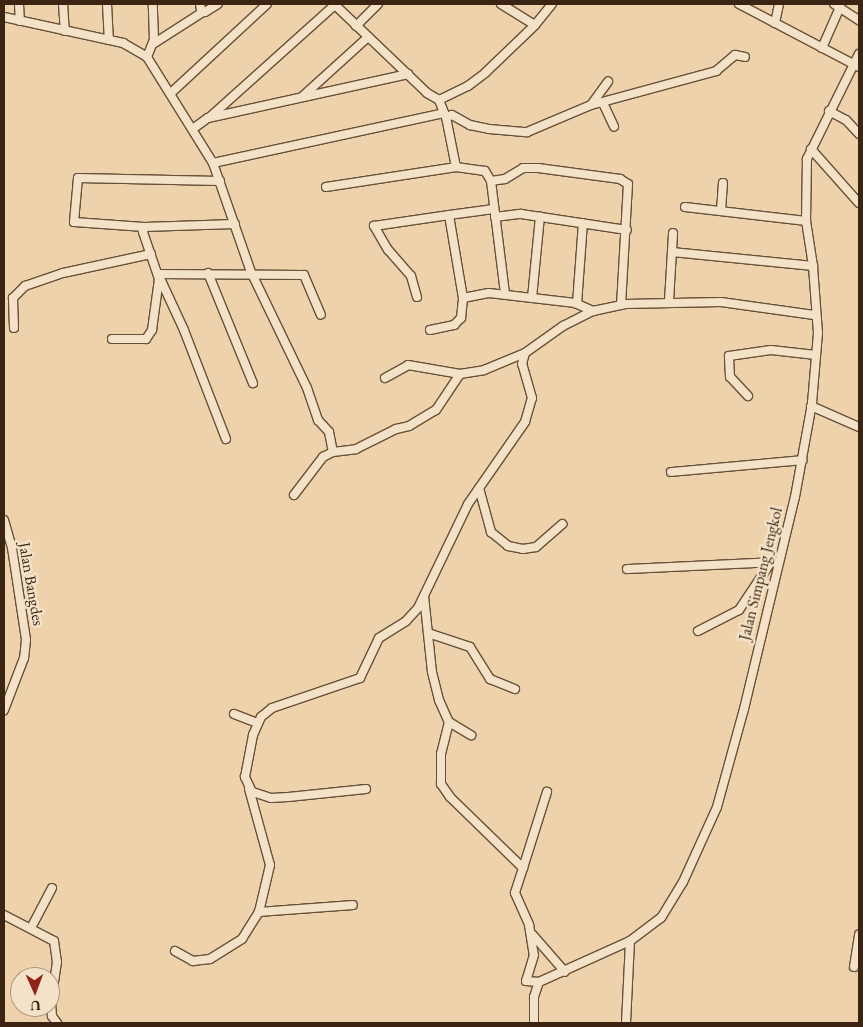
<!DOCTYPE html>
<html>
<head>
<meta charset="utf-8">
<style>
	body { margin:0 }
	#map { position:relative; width:863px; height:1027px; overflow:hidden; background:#eed2ab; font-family:"EB Garamond",serif }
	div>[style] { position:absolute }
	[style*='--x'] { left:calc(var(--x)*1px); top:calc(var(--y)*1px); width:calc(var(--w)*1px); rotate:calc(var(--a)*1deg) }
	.roads { filter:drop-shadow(1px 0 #685038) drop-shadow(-1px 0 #685038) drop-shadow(0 1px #685038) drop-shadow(0 -1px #685038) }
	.minor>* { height:8px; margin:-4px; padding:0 4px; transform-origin:4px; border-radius:4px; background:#f4e2c8 }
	span { translate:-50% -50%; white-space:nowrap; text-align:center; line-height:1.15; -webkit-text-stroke:5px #f4e2c8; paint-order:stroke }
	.street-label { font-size:16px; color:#3b2412 }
	.frame { position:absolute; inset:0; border:5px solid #3b2412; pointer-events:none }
	.north { position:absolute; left:10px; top:967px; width:50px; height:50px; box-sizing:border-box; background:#f4e2c8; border:1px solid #aa967f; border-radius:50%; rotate:178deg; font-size:14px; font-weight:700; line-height:20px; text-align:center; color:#3b2412 }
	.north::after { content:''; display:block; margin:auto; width:18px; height:22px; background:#8f2418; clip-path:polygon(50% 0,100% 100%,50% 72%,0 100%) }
</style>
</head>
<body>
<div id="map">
	<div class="roads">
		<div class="minor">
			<i style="--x:19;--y:4;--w:17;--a:87"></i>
			<i style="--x:63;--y:4;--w:27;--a:86"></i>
			<i style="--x:107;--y:4;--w:36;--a:87"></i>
			<i style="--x:200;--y:4;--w:6;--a:81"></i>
			<i style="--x:201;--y:10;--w:4;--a:27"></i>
			<i style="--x:205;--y:12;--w:15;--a:-32"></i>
			<i style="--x:334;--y:4;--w:129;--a:43.7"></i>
			<i style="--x:427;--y:93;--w:14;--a:30"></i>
			<i style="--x:439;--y:100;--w:18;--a:68"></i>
			<i style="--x:446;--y:117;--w:51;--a:78.7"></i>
			<i style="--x:501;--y:4;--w:40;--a:32"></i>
			<i style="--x:739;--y:4;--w:136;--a:27.7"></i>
			<i style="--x:834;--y:4;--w:30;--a:33"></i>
			<i style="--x:4;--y:17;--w:122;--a:12.3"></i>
			<i style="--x:123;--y:43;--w:28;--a:30"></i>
			<i style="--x:147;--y:57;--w:125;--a:58.1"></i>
			<i style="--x:213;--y:163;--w:115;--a:70.8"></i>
			<i style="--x:251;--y:272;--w:129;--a:64.2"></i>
			<i style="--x:307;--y:388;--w:34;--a:71"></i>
			<i style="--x:318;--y:420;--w:16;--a:47"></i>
			<i style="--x:329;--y:432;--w:20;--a:79"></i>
			<i style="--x:775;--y:23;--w:19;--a:-78"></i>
			<i style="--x:356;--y:26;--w:31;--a:-45"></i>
			<i style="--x:153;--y:44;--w:59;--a:-32.6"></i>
			<i style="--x:822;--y:48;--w:45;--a:-66.3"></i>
			<i style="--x:147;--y:57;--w:18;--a:-68"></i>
			<i style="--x:154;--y:40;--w:36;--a:-92"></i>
			<i style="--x:172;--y:92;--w:129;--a:-42.8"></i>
			<i style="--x:303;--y:96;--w:88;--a:-42.2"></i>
			<i style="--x:439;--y:100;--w:32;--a:-26"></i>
			<i style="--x:468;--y:86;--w:21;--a:-37"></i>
			<i style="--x:485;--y:73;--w:69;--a:-43.8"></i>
			<i style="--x:535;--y:25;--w:27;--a:-51"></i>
			<i style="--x:603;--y:103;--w:26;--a:65"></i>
			<i style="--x:591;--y:105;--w:29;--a:-54"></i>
			<i style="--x:829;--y:111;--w:19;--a:28"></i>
			<i style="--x:846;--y:120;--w:19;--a:47"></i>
			<i style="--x:210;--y:117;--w:168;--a:-41.9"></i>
			<i style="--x:446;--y:117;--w:6;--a:-18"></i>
			<i style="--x:452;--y:115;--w:21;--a:29"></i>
			<i style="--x:470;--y:125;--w:19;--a:12"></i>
			<i style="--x:489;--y:129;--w:38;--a:5"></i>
			<i style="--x:527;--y:132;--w:69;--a:-22.9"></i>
			<i style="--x:591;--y:105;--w:130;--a:-15.2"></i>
			<i style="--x:716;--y:71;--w:25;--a:-40"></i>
			<i style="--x:735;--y:55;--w:10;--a:11"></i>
			<i style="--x:194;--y:128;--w:17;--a:-36"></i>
			<i style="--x:208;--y:118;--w:205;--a:-12.4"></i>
			<i style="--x:811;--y:149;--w:72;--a:48.4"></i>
			<i style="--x:213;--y:163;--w:236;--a:-12.2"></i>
			<i style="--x:491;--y:181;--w:14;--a:-8"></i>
			<i style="--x:505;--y:179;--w:21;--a:-31"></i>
			<i style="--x:523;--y:168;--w:15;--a:0"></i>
			<i style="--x:538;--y:168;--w:83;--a:7.6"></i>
			<i style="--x:620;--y:179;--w:9;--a:32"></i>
			<i style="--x:628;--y:184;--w:121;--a:93.3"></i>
			<i style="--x:326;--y:187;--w:132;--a:-8.7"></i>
			<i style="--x:456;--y:167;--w:29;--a:8"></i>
			<i style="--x:485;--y:171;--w:12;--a:59"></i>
			<i style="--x:491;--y:181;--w:113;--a:82.9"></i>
			<i style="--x:685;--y:207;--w:122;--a:6.6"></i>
			<i style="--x:721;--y:211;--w:28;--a:-86"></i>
			<i style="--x:495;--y:217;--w:26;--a:-7"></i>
			<i style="--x:521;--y:214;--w:107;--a:8.6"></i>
			<i style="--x:144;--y:227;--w:70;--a:-175.9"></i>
			<i style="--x:74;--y:222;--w:44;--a:-84.8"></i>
			<i style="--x:78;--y:178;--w:142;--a:1.2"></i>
			<i style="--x:672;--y:252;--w:142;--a:5.7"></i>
			<i style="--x:208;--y:273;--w:119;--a:67.8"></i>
			<i style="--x:417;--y:297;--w:22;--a:-106"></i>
			<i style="--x:411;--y:276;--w:35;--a:-131"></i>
			<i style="--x:388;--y:250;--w:28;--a:-120"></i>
			<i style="--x:374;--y:226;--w:76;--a:-8.3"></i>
			<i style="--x:463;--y:298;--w:84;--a:-99.6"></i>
			<i style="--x:449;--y:215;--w:45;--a:-7.6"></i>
			<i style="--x:532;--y:298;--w:82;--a:-84.4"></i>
			<i style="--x:669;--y:301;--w:68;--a:-86.6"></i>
			<i style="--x:577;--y:304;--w:81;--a:-85.8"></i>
			<i style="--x:14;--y:328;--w:30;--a:-92"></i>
			<i style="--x:13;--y:298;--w:17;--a:-45"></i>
			<i style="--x:25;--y:286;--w:40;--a:-18.9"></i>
			<i style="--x:63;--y:273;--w:90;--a:-12.2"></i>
			<i style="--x:430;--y:330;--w:25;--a:-12"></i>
			<i style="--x:454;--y:325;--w:10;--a:-45"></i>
			<i style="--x:461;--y:318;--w:20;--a:-84"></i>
			<i style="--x:463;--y:298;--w:26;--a:-11"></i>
			<i style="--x:489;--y:293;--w:87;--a:6.6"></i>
			<i style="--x:575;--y:303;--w:20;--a:24"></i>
			<i style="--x:112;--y:339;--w:34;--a:0"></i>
			<i style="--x:146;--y:339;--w:11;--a:-56"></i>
			<i style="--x:152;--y:330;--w:51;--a:-82.2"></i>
			<i style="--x:159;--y:279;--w:50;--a:-108.8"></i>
			<i style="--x:143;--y:232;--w:5;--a:-79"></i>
			<i style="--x:144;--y:227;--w:91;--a:-1.9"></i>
			<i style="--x:385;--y:378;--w:26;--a:-29"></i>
			<i style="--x:408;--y:365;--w:53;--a:9.8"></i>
			<i style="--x:748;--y:396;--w:26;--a:-133"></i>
			<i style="--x:730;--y:377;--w:21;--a:-93"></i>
			<i style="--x:729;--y:356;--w:42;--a:-8.1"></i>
			<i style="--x:771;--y:350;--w:45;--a:6.3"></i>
			<i style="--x:811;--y:406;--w:52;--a:23.6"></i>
			<i style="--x:226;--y:439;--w:117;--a:-111.1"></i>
			<i style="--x:184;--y:330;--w:62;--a:-114.9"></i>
			<i style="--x:158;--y:274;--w:146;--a:0.4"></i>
			<i style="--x:304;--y:275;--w:43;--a:67"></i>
			<i style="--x:671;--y:472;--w:132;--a:-5.2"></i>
			<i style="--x:479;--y:488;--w:46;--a:74.7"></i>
			<i style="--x:491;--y:532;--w:22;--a:39"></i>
			<i style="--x:508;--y:546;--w:15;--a:11"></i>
			<i style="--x:523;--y:549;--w:13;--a:-9"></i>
			<i style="--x:536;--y:547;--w:35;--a:-41"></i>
			<i style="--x:294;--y:495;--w:48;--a:-52.7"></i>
			<i style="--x:323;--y:457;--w:11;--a:-27"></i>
			<i style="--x:333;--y:452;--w:23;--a:-7"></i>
			<i style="--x:356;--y:449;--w:45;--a:-26.6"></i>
			<i style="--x:396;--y:429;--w:13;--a:-13"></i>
			<i style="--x:409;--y:426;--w:31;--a:-31"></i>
			<i style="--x:436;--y:410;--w:43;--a:-56.3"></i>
			<i style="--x:460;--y:374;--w:24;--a:-9"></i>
			<i style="--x:484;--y:370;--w:44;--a:-22.5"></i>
			<i style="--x:4;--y:520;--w:29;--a:74"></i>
			<i style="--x:12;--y:548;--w:93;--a:81.3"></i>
			<i style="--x:26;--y:640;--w:18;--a:96"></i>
			<i style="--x:24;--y:658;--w:56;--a:111"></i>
			<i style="--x:627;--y:569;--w:151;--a:-2.7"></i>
			<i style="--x:424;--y:596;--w:76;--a:84"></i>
			<i style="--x:432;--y:672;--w:29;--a:76"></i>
			<i style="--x:439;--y:700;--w:24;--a:66"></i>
			<i style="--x:449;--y:722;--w:33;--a:104"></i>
			<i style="--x:441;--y:754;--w:30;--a:90"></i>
			<i style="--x:441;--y:784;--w:16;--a:55"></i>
			<i style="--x:450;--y:797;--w:102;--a:44.2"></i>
			<i style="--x:523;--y:868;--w:26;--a:108"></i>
			<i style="--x:515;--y:893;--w:35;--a:66"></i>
			<i style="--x:529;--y:925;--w:30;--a:81"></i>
			<i style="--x:534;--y:955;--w:27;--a:107"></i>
			<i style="--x:526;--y:981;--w:13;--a:4"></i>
			<i style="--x:539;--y:982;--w:100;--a:-24.3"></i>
			<i style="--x:630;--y:941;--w:39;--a:-37"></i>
			<i style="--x:661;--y:918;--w:42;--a:-58.6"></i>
			<i style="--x:683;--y:882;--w:82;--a:-65.6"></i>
			<i style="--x:717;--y:807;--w:102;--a:-74.6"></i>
			<i style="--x:744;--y:709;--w:218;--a:-76.5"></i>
			<i style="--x:795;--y:497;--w:96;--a:-79.7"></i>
			<i style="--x:812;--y:403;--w:70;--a:-85.1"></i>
			<i style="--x:818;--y:333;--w:67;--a:-94.3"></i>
			<i style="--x:813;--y:266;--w:46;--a:-98.8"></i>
			<i style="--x:806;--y:221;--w:62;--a:-89.1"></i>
			<i style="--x:807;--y:159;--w:117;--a:-63.7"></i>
			<i style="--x:698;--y:631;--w:46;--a:-27.1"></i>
			<i style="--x:739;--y:610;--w:58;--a:-56.3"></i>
			<i style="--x:428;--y:633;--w:44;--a:18.4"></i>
			<i style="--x:470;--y:647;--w:38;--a:58"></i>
			<i style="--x:490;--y:679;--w:27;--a:22"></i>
			<i style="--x:234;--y:714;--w:25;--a:21"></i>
			<i style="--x:449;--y:722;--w:26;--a:31"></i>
			<i style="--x:366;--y:789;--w:78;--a:174.1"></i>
			<i style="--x:288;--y:797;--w:17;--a:177"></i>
			<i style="--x:271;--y:798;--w:20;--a:-162"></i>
			<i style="--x:252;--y:792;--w:17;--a:-115"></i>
			<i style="--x:245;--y:777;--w:43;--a:-79.2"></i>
			<i style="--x:253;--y:735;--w:20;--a:-66"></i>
			<i style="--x:261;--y:717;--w:14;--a:-39"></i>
			<i style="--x:272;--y:708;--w:93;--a:-18.8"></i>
			<i style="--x:360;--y:678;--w:44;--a:-64.6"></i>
			<i style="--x:379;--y:638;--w:32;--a:-32"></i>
			<i style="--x:406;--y:621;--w:18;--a:-47"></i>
			<i style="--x:418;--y:608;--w:115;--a:-64.3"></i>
			<i style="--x:468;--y:504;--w:100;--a:-55.2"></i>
			<i style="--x:525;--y:422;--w:25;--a:-74"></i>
			<i style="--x:532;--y:398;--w:35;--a:-106"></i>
			<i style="--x:522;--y:364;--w:11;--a:-75"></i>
			<i style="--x:525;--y:353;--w:47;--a:-35.4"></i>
			<i style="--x:563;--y:326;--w:34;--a:-27"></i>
			<i style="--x:593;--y:311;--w:33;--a:-12"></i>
			<i style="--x:625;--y:304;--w:96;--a:-1.2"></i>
			<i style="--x:721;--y:302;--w:94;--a:8"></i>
			<i style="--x:523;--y:868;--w:80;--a:-72.5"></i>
			<i style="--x:259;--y:912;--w:94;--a:-4.3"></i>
			<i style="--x:4;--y:915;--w:56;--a:27.5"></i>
			<i style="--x:54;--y:941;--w:21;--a:82"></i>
			<i style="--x:57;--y:962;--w:40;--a:98.5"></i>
			<i style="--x:51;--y:1002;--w:14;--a:86"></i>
			<i style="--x:52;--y:1016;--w:9;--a:54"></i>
			<i style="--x:31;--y:928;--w:45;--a:-62.3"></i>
			<i style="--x:532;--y:934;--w:50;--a:49"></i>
			<i style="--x:175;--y:951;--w:21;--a:29"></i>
			<i style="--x:193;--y:961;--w:17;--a:-7"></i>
			<i style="--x:210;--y:959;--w:38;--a:-32"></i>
			<i style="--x:242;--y:939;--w:32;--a:-58"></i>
			<i style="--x:259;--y:912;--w:48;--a:-76.8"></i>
			<i style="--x:270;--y:865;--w:79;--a:-105.4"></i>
			<i style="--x:854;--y:967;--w:33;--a:-81"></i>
			<i style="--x:534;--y:1023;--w:26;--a:-90"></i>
			<i style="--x:534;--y:997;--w:16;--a:-72"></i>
			<i style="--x:626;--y:1023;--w:82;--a:-87.2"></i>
		</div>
	</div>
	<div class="street-label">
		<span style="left:761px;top:574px;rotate:-76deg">Jalan Simpang Jengkol</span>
		<span style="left:31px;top:584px;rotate:80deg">Jalan Bangdes</span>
	</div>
	<div class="frame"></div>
	<div class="north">U</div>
</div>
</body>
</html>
